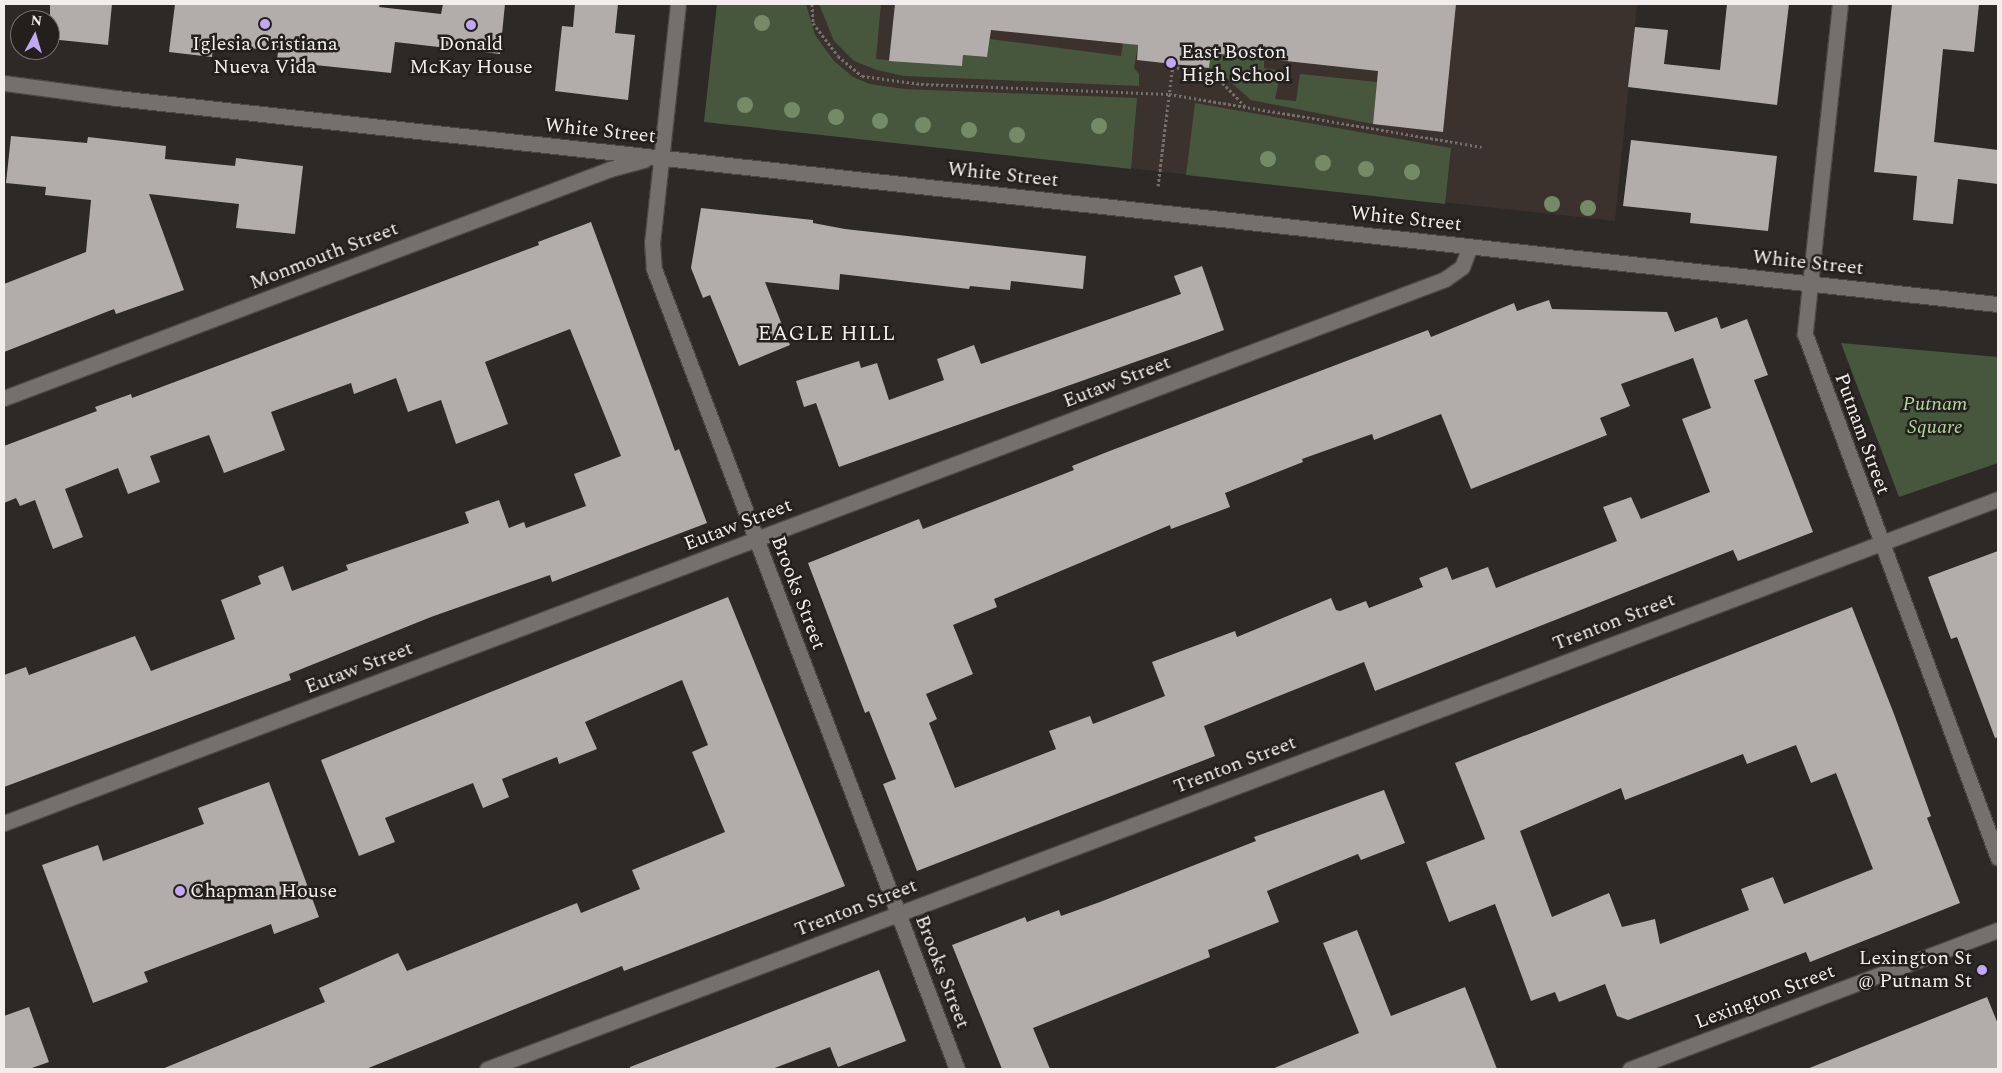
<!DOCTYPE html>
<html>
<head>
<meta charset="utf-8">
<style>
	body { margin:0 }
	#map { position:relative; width:2002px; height:1073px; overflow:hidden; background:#2c2927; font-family:Spectral,serif }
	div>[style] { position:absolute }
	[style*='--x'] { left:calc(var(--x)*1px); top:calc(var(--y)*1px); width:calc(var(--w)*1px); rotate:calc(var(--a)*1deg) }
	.built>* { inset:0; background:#3b312d }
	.green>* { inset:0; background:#47573d }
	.building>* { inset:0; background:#b2adab }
	.path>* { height:3px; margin-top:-1.5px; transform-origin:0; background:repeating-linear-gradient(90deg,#73706e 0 2.5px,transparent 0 5px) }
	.roads { filter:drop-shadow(1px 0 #4a4645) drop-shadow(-1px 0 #4a4645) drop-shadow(0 1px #4a4645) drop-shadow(0 -1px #4a4645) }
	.minor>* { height:15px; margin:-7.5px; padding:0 7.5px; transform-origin:7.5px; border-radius:7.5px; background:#74706e }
	.trees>* { width:16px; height:16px; margin:-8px; border-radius:50%; background:#758a66 }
	.dots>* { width:14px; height:14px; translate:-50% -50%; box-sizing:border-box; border:2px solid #231f1d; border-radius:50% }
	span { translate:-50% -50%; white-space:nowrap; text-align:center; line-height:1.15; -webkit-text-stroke:5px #231f1d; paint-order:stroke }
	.poi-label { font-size:20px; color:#f1eeed }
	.left { translate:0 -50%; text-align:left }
	.right { translate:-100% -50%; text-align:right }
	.street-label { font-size:20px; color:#f1eeed }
	.park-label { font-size:20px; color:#b1da9a; font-style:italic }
	.neighbourhood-label { font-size:21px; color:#f1eeed; letter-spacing:1px }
	.frame { position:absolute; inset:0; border:5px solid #f1eeed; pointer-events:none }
	.north { position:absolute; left:10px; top:10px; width:50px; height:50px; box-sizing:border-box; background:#231f1d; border:1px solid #757270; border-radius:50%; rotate:6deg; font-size:14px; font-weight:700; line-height:20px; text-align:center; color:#f1eeed }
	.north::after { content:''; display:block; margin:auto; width:18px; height:22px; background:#c0a8f3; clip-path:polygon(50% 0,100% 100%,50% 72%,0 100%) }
</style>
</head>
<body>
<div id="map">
	<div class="built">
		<i style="clip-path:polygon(717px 4px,1637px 4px,1615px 221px,704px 122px)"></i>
	</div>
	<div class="green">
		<i style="clip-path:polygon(717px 4px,806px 4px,815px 35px,834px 61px,853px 77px,870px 84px,904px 89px,1137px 98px,1131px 169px,704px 122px)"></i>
		<i style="clip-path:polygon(819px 4px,881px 4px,876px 59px,962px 66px,963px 55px,987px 57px,990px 39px,1121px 56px,1123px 43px,1138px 45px,1134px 68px,1139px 74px,1139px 86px,904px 76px,877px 70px,854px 61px,834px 41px)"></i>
		<i style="clip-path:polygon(1211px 53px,1264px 59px,1264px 68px,1281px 71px,1275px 99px,1296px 101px,1300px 74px,1377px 82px,1373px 124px,1251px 100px,1217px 70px,1209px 68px)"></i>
		<i style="clip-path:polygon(1195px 103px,1451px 148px,1445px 204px,1186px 175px)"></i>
		<i style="clip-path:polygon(1841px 343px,1998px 357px,1998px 463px,1899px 497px)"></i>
	</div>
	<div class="building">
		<i style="clip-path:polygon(50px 4px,112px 4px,108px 45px,50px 39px)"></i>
		<i style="clip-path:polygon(175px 4px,380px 4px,379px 7px,441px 14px,443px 4px,505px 4px,500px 54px,395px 42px,391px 73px,277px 61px,278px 51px,213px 44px,212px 57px,169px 52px)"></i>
		<i style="clip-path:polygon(575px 4px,618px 4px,615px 33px,635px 35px,628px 100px,555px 91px,562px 26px,573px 27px)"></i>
		<i style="clip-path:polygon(895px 4px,1456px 4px,1443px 132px,1373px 124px,1378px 71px,1211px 53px,1209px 68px,1137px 60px,1138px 45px,991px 30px,987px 57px,963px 55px,962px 66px,889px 61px)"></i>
		<i style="clip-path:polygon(1727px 4px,1789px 4px,1777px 105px,1628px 87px,1635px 27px,1668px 30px,1664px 64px,1720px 70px)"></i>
		<i style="clip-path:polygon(1892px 4px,1979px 4px,1974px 52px,1943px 49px,1934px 142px,1998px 150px,1998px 184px,1958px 179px,1953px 224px,1913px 220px,1917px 176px,1874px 172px)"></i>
		<i style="clip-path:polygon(11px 136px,87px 143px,88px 137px,166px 146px,165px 159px,235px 166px,236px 158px,303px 166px,295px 234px,236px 228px,239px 204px,149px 194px,184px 290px,116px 314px,114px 309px,4px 352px,4px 284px,86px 252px,91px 200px,45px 195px,46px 187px,6px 183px)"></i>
		<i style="clip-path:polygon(1631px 140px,1777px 156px,1768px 231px,1690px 223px,1691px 213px,1623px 206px)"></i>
		<i style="clip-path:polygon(701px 208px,813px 220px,813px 223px,845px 229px,1086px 256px,1083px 289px,1011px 281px,1010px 290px,970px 286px,969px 289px,840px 274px,839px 290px,765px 282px,790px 345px,739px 366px,710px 295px,703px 298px,691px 268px)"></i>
		<i style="clip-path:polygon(591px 222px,675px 451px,679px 449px,707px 523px,552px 582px,550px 575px,431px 617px,289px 674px,291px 680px,4px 787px,4px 675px,26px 667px,29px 675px,135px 636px,151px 671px,235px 639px,221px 600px,261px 584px,258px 576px,283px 566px,292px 591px,348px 570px,346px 565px,469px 523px,465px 512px,499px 500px,509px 528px,524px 522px,526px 528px,586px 506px,574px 474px,621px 456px,570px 329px,485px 362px,508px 424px,456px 444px,441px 400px,408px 412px,396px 378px,354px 394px,351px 383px,271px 412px,285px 450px,224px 473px,209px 435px,150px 456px,160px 482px,128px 494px,118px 468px,65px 489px,83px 537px,53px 549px,35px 500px,20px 506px,16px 498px,4px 503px,4px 446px,97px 411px,95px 407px,131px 394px,132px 398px,539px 245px,538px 242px)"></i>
		<i style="clip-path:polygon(1202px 266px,1224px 330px,1197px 340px,839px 467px,816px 403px,804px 407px,796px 381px,859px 361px,861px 368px,877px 363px,889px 400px,944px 380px,937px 359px,974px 345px,981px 364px,1181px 294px,1174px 276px)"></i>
		<i style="clip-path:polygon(evenodd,1549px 300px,1552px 309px,1667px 312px,1675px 332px,1717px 317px,1721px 329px,1747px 319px,1768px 375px,1754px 380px,1813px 532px,1738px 561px,1733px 550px,1375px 691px,1364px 662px,1204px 726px,1215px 756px,917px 871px,883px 784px,896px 779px,869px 711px,865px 713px,808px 563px,919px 519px,923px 529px,1074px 470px,1072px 466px,1107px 452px,1428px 330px,1431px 337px,1514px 303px,1517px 311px,1549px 300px,1693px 358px,1711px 408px,1682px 419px,1710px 492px,1641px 519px,1631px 497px,1603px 507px,1617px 541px,1496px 588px,1488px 567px,1452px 580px,1447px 567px,1419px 578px,1423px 587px,1369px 608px,1366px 601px,1340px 611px,1336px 610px,1331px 598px,1237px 637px,1235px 631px,1152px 662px,1165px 696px,1093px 724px,1090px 716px,1049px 731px,1056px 749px,955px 788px,929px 723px,937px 719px,926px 694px,973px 674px,953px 625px,997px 607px,994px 599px,1170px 525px,1171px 529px,1230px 507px,1225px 493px,1303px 462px,1302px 459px,1372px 434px,1374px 440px,1441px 414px,1471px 489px,1607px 435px,1600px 418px,1630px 406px,1621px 384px,1693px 358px)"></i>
		<i style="clip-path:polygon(1998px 551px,1998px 737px,1995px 738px,1957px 637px,1951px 639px,1928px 577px)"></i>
		<i style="clip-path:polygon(728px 597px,845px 886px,624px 971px,622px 966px,366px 1069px,162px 1069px,325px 1002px,319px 988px,398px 953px,407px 971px,577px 903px,581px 913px,640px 889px,632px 870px,725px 832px,692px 752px,708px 745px,682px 680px,585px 722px,597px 749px,559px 764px,557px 757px,502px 779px,509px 797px,483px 808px,473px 783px,385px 818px,395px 842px,359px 856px,321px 760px)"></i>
		<i style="clip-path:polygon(evenodd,1852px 607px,1894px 714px,1931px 816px,1927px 818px,1960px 903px,1810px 962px,1806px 952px,1628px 1020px,1617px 1016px,1605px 984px,1559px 1002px,1555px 992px,1531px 1001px,1495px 904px,1449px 922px,1426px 862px,1485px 839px,1455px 763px,1852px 607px,1796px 745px,1811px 783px,1836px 773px,1873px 869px,1784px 904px,1773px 877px,1741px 889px,1749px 910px,1660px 944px,1655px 919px,1622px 927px,1609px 893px,1552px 917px,1520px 831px,1621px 788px,1625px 800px,1743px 754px,1747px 764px,1796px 745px)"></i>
		<i style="clip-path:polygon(269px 782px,319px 917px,274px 934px,271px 924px,144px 972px,148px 982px,93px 1003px,42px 865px,98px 845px,103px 861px,204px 824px,198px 808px)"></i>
		<i style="clip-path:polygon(1384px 790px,1405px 843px,1361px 860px,1358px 854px,1267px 891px,1279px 922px,1208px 950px,1210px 957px,1033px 1028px,1050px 1069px,1002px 1069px,952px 945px,1025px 917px,1027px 922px,1059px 910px,1061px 916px,1100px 902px,1256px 841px,1254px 837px)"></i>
		<i style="clip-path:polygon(1357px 930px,1391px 1016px,1465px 987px,1497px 1069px,1272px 1069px,1359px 1033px,1323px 943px)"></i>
		<i style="clip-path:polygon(879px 970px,906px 1041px,838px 1067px,830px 1047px,772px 1069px,630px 1069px,630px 1067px)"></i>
		<i style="clip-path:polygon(1987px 997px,1998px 1024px,1998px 1069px,1807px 1069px)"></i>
		<i style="clip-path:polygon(29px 1007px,49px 1062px,29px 1069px,4px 1069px,4px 1016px)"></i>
	</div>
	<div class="path">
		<i style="--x:812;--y:4;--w:19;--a:87"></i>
		<i style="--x:813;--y:23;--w:41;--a:52.9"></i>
		<i style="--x:838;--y:56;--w:31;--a:40"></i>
		<i style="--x:862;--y:76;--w:60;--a:7.7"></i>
		<i style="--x:921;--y:84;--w:248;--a:2.3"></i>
		<i style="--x:1169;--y:94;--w:317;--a:9.6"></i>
		<i style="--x:1172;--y:67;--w:40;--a:7.1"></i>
		<i style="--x:1212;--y:72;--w:47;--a:45.9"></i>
		<i style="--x:1158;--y:186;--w:123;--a:-83"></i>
	</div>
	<div class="roads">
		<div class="minor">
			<i style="--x:678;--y:4;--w:239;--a:96.2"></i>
			<i style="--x:652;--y:242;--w:27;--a:86"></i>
			<i style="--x:654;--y:269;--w:855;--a:69.26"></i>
			<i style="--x:1840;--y:4;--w:332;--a:96.1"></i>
			<i style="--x:1805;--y:334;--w:558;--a:69.78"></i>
			<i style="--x:4;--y:83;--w:113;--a:7.6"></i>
			<i style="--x:116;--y:98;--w:1893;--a:6.25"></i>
			<i style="--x:4;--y:398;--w:648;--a:-20.7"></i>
			<i style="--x:610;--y:169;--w:35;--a:-15"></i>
			<i style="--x:4;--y:823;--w:1540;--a:-20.68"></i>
			<i style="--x:1445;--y:279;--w:21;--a:-35"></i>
			<i style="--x:1462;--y:267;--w:22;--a:-69"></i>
			<i style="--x:487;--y:1069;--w:1615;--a:-20.67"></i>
			<i style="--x:1630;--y:1069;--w:393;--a:-20.7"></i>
		</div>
	</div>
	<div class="trees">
		<i style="left:762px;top:23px"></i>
		<i style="left:745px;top:105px"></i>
		<i style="left:792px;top:110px"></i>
		<i style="left:836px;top:117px"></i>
		<i style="left:880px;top:121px"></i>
		<i style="left:923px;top:125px"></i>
		<i style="left:1099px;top:126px"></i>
		<i style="left:969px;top:130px"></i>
		<i style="left:1017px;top:135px"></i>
		<i style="left:1268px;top:159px"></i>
		<i style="left:1323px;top:163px"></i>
		<i style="left:1366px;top:169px"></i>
		<i style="left:1412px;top:172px"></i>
		<i style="left:1552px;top:204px"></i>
		<i style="left:1588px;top:208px"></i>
	</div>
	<div class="dots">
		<i style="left:265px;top:24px;background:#c0a8f3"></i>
		<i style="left:471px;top:25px;background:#c0a8f3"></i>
		<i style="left:1171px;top:63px;background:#c0a8f3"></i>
		<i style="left:180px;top:891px;background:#c0a8f3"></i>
		<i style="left:1982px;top:970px;background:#c0a8f3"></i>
	</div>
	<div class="poi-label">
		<span style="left:265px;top:56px">Iglesia Cristiana<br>Nueva Vida</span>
		<span style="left:471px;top:56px">Donald<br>McKay House</span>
		<span class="left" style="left:1181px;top:64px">East Boston<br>High School</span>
		<span class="left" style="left:190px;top:891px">Chapman House</span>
		<span class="right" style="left:1972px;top:970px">Lexington St<br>@ Putnam St</span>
	</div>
	<div class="street-label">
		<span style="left:600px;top:131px;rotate:6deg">White Street</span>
		<span style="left:1003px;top:175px;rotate:6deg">White Street</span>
		<span style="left:1406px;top:219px;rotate:6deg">White Street</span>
		<span style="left:324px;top:256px;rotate:-21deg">Monmouth Street</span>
		<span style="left:1808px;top:263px;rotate:6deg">White Street</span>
		<span style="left:1117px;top:382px;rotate:-21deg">Eutaw Street</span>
		<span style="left:1862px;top:434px;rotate:70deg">Putnam Street</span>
		<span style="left:738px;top:525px;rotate:-21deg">Eutaw Street</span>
		<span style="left:798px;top:593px;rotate:69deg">Brooks Street</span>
		<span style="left:1614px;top:622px;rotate:-21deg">Trenton Street</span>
		<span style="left:359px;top:668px;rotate:-21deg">Eutaw Street</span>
		<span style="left:1235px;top:765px;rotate:-21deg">Trenton Street</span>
		<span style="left:856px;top:908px;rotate:-21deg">Trenton Street</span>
		<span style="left:942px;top:972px;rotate:69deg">Brooks Street</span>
		<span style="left:1765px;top:997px;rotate:-21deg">Lexington Street</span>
	</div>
	<div class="park-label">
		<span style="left:1935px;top:416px">Putnam<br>Square</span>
	</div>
	<div class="neighbourhood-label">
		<span style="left:827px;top:334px">EAGLE HILL</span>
	</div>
	<div class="frame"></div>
	<div class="north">N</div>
</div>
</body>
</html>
